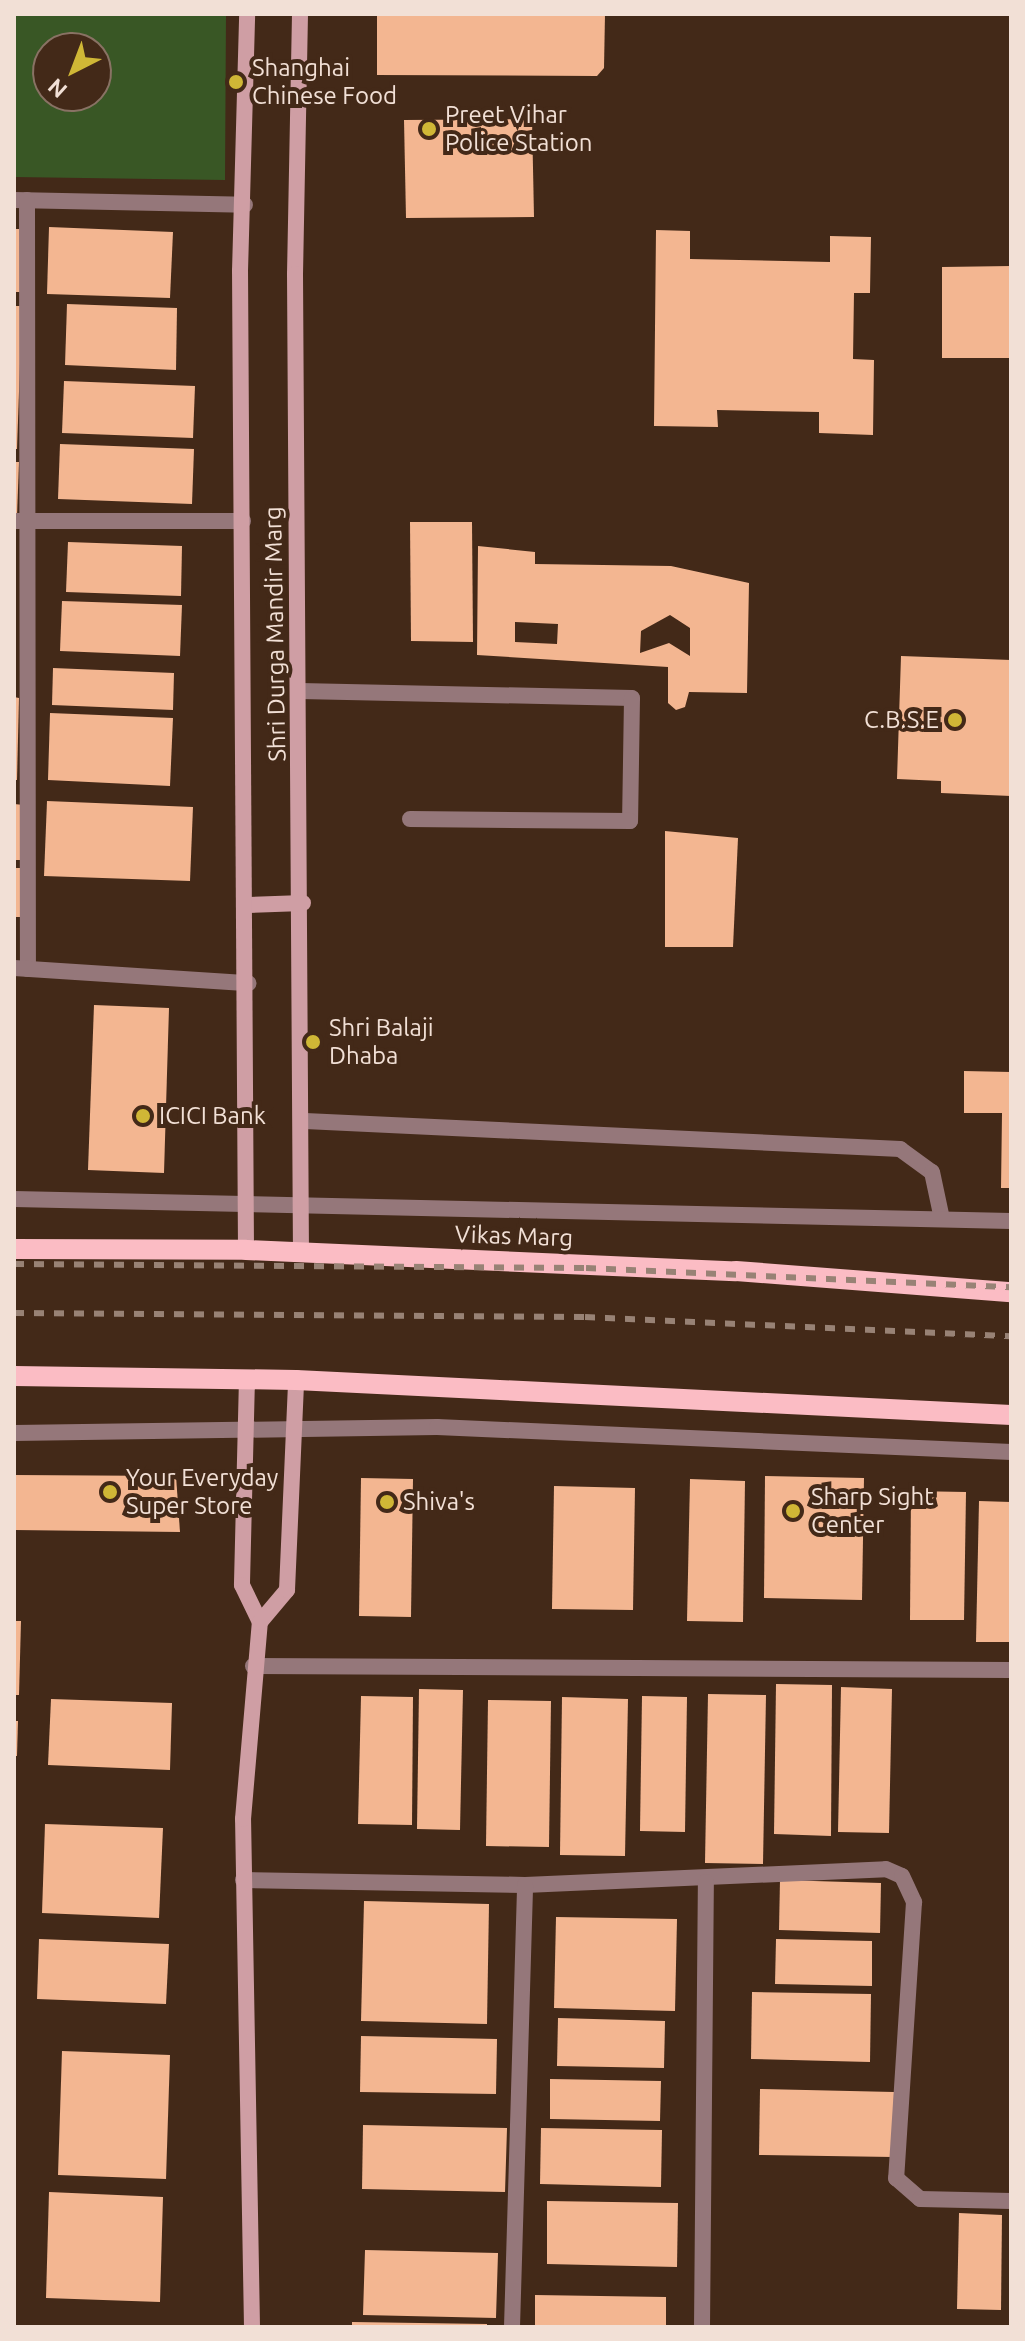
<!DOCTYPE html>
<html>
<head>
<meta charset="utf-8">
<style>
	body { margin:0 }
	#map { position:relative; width:1025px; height:2341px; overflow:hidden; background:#432918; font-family:Ubuntu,sans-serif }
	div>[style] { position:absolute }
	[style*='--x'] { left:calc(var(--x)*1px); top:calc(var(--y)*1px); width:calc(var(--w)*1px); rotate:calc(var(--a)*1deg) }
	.green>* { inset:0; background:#395725 }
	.building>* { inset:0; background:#f3b691 }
	.lane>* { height:16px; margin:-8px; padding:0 8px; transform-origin:8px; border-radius:8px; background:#95777a }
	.street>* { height:16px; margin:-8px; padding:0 8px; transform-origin:8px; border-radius:8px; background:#95777a }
	.secondary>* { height:16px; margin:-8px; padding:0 8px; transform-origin:8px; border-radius:8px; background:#cf9ea4 }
	.primary>* { height:20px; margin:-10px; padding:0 10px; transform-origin:10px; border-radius:10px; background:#fbbcc4 }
	.rail>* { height:6px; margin-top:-3px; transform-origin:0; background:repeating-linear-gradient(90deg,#988275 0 10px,transparent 0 20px) }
	.dots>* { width:22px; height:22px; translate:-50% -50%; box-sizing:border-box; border:4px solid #432918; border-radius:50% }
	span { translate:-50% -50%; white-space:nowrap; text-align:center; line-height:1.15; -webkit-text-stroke:8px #432918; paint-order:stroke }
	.poi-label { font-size:24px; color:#f2e0d6 }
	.left { translate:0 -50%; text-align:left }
	.right { translate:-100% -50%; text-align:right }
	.street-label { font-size:24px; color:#f2e0d6 }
	.frame { position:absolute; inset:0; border:16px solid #f2e0d6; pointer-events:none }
	.north { position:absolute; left:32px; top:32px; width:80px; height:80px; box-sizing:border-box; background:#432918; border:2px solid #897264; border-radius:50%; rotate:222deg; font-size:22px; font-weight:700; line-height:32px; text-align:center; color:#f2e0d6 }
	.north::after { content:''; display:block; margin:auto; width:28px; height:36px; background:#d0b736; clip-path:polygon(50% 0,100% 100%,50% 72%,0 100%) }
</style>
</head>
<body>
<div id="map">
	<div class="green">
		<i style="clip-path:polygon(evenodd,14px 14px,226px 14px,225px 180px,14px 177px,14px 14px,48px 48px,96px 48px,96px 96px,48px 96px,48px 48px)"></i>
	</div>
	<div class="building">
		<i style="clip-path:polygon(377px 14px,605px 14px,604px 68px,597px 76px,377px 75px)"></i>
		<i style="clip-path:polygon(532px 119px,534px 217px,406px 218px,404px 120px)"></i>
		<i style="clip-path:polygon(49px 227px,173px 232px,170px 298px,47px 294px)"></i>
		<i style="clip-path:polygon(14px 229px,24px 229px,22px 292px,14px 292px)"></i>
		<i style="clip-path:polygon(656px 230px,690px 231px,690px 259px,830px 262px,830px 236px,871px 237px,870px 293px,854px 293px,853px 359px,874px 360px,873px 435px,819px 433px,819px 412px,717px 410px,718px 427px,654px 426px)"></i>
		<i style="clip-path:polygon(1011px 266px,1011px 358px,942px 358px,942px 267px)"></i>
		<i style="clip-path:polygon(67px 304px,177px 308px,176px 370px,65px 365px)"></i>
		<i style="clip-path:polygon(14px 306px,22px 306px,17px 449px,14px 449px)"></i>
		<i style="clip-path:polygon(64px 381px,195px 386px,193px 438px,62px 433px)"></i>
		<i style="clip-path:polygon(60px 444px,194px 449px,192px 504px,58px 499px)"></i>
		<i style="clip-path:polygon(14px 462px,19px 462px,17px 516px,14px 516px)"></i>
		<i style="clip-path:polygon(410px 522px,472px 522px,473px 642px,411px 641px)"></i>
		<i style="clip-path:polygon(68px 542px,182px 546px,181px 596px,66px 592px)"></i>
		<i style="clip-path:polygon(evenodd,478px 546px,535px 552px,535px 564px,671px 566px,749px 583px,747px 693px,689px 692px,685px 707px,676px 710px,668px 703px,668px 667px,477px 655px,478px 546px,670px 615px,690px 628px,690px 656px,669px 643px,640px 653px,641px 631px,670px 615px,478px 546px,515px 622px,558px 624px,557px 644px,515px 642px,515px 622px)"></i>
		<i style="clip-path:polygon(62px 601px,182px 605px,180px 656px,60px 651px)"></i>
		<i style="clip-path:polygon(901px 656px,1011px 660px,1011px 796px,941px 793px,941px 781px,897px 779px)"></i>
		<i style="clip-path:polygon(53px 668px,174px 673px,173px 710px,52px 705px)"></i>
		<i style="clip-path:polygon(14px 697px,19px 698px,17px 780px,14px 780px)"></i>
		<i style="clip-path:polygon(50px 713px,173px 718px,170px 786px,48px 780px)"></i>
		<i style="clip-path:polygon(47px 801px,193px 807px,190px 881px,44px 876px)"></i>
		<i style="clip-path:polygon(14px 804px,24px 805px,23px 860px,14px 860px)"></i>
		<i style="clip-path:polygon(665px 831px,738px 838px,733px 947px,665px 947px)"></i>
		<i style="clip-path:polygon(14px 868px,22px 868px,21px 917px,14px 917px)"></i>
		<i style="clip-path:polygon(94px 1005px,169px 1008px,164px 1173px,88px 1170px)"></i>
		<i style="clip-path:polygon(964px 1071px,1011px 1072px,1011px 1188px,1001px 1188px,1002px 1113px,964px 1113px)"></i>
		<i style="clip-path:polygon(14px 1475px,176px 1476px,180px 1532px,14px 1530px)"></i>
		<i style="clip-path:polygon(765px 1476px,864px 1478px,862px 1600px,764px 1598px)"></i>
		<i style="clip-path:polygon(361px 1478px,413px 1479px,411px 1617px,359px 1616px)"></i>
		<i style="clip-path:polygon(690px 1479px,745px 1481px,743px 1622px,687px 1621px)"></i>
		<i style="clip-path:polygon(554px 1486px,635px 1488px,633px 1610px,552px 1609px)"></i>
		<i style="clip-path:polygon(911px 1491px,966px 1492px,964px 1620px,910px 1620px)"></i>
		<i style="clip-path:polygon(979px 1501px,1011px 1502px,1011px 1642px,976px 1642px)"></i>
		<i style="clip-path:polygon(14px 1621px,21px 1621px,19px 1695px,14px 1695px)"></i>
		<i style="clip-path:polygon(776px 1684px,832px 1685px,831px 1836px,774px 1834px)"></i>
		<i style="clip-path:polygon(841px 1687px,892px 1689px,889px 1833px,838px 1832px)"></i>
		<i style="clip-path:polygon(419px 1689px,463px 1690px,460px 1830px,417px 1829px)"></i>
		<i style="clip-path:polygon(708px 1694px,766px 1695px,763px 1864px,705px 1863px)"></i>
		<i style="clip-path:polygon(361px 1696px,413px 1697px,412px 1825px,358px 1824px)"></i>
		<i style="clip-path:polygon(642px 1696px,687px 1697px,685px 1832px,640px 1831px)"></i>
		<i style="clip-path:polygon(562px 1697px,628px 1699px,625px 1856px,560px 1855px)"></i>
		<i style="clip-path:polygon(51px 1699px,172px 1703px,170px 1770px,48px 1765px)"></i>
		<i style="clip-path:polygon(488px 1700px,551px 1701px,549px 1847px,486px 1846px)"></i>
		<i style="clip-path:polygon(14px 1721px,18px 1721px,17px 1756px,14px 1756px)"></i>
		<i style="clip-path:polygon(45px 1824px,163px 1828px,159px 1918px,42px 1913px)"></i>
		<i style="clip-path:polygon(780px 1880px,881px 1883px,880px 1933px,779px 1930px)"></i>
		<i style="clip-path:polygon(364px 1901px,489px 1904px,487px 2024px,361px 2021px)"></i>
		<i style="clip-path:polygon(556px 1917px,677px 1919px,675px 2011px,554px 2008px)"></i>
		<i style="clip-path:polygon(39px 1939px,169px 1944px,166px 2004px,37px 1999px)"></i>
		<i style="clip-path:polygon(776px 1939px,872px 1941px,872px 1986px,775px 1984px)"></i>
		<i style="clip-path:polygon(752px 1992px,871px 1994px,870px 2062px,751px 2059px)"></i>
		<i style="clip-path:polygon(558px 2018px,665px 2021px,664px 2068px,557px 2066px)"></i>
		<i style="clip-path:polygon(361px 2036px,497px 2039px,496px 2094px,360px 2092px)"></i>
		<i style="clip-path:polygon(62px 2051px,170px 2055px,166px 2179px,58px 2175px)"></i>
		<i style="clip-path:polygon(550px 2079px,661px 2081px,660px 2121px,550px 2119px)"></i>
		<i style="clip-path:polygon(760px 2089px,894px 2092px,893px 2157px,759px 2155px)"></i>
		<i style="clip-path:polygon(363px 2125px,507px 2128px,505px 2192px,362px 2189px)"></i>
		<i style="clip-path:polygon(541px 2128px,662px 2130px,661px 2187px,540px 2184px)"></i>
		<i style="clip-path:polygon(49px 2192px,163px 2197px,160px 2302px,46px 2298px)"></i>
		<i style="clip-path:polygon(547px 2201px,678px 2203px,677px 2267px,547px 2264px)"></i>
		<i style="clip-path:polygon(959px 2213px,1002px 2215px,1001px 2310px,957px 2309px)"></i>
		<i style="clip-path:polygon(365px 2250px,498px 2253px,496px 2318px,363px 2315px)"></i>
		<i style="clip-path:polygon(535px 2295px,666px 2297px,666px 2327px,535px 2327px)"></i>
		<i style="clip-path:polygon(352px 2322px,487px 2324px,487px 2327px,352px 2327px)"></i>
	</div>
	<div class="lane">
		<i style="--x:300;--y:691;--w:332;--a:1.2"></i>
		<i style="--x:632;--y:698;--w:123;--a:90.9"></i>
		<i style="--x:630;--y:821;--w:220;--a:-179.5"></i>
		<i style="--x:305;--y:1121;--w:596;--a:2.69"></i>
		<i style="--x:900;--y:1149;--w:39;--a:36"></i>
		<i style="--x:932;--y:1172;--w:48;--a:78"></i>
	</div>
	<div class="street">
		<i style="--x:14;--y:200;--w:231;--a:1.2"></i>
		<i style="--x:27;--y:200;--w:769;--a:89.93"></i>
		<i style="--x:14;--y:521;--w:229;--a:0"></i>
		<i style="--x:14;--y:968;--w:235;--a:3.7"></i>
		<i style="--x:14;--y:1199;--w:997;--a:1.26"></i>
		<i style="--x:14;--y:1433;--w:423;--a:-0.8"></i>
		<i style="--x:437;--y:1427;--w:575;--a:2.49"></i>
		<i style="--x:253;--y:1666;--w:758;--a:0.3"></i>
		<i style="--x:243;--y:1880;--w:282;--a:1"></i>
		<i style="--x:525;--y:1885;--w:361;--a:-2.5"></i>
		<i style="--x:886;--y:1869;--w:17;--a:24"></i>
		<i style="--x:902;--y:1876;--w:29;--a:65"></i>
		<i style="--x:914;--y:1902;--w:277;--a:93.7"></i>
		<i style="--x:896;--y:2178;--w:32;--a:41"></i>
		<i style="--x:920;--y:2199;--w:91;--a:1.3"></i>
		<i style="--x:512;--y:2327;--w:442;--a:-88.3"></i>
		<i style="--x:702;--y:2327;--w:445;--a:-89.5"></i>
	</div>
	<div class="secondary">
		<i style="--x:300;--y:14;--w:260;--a:91.1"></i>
		<i style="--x:295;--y:274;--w:979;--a:89.65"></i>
		<i style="--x:248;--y:905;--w:55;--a:-2.1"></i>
		<i style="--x:246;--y:1250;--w:979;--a:-90.35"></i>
		<i style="--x:240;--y:271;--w:257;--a:-88.4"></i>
		<i style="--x:247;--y:1378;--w:207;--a:91.4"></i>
		<i style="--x:242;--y:1585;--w:41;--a:64.1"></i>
		<i style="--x:252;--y:2327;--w:508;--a:-91.01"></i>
		<i style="--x:243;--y:1819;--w:198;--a:-85.1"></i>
		<i style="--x:260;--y:1622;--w:42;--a:-49.8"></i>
		<i style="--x:287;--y:1590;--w:210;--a:-87.5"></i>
	</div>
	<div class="primary">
		<i style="--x:14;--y:1249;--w:232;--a:0.2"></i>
		<i style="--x:246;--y:1250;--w:490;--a:2.5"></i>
		<i style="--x:736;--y:1271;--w:276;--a:4.4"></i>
		<i style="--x:14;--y:1376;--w:282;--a:0.8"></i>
		<i style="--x:296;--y:1380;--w:716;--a:2.8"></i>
	</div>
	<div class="rail">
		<i style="--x:14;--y:1264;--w:572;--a:0.4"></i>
		<i style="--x:586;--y:1268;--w:425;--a:2.6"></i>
		<i style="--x:14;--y:1313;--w:571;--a:0.4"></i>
		<i style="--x:585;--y:1317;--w:426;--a:2.6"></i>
	</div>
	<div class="dots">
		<i style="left:236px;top:82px;background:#d0b736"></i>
		<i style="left:429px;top:129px;background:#d0b736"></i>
		<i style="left:955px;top:720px;background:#d0b736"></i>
		<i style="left:313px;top:1042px;background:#d0b736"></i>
		<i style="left:143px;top:1116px;background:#d0b736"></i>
		<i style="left:110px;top:1492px;background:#d0b736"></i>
		<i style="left:387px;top:1502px;background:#d0b736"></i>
		<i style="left:793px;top:1511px;background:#d0b736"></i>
	</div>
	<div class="poi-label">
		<span class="left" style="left:252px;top:82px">Shanghai<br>Chinese Food</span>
		<span class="left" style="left:445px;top:129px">Preet Vihar<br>Police Station</span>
		<span class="right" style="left:939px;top:720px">C.B.S.E</span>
		<span class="left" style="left:329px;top:1042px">Shri Balaji<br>Dhaba</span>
		<span class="left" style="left:159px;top:1116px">ICICI Bank</span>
		<span class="left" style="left:126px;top:1492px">Your Everyday<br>Super Store</span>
		<span class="left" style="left:811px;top:1511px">Sharp Sight<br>Center</span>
		<span class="left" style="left:403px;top:1502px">Shiva's</span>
	</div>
	<div class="street-label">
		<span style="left:275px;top:634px;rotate:-91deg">Shri Durga Mandir Marg</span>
		<span style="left:514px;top:1236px;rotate:2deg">Vikas Marg</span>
	</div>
	<div class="frame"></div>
	<div class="north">N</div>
</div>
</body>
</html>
